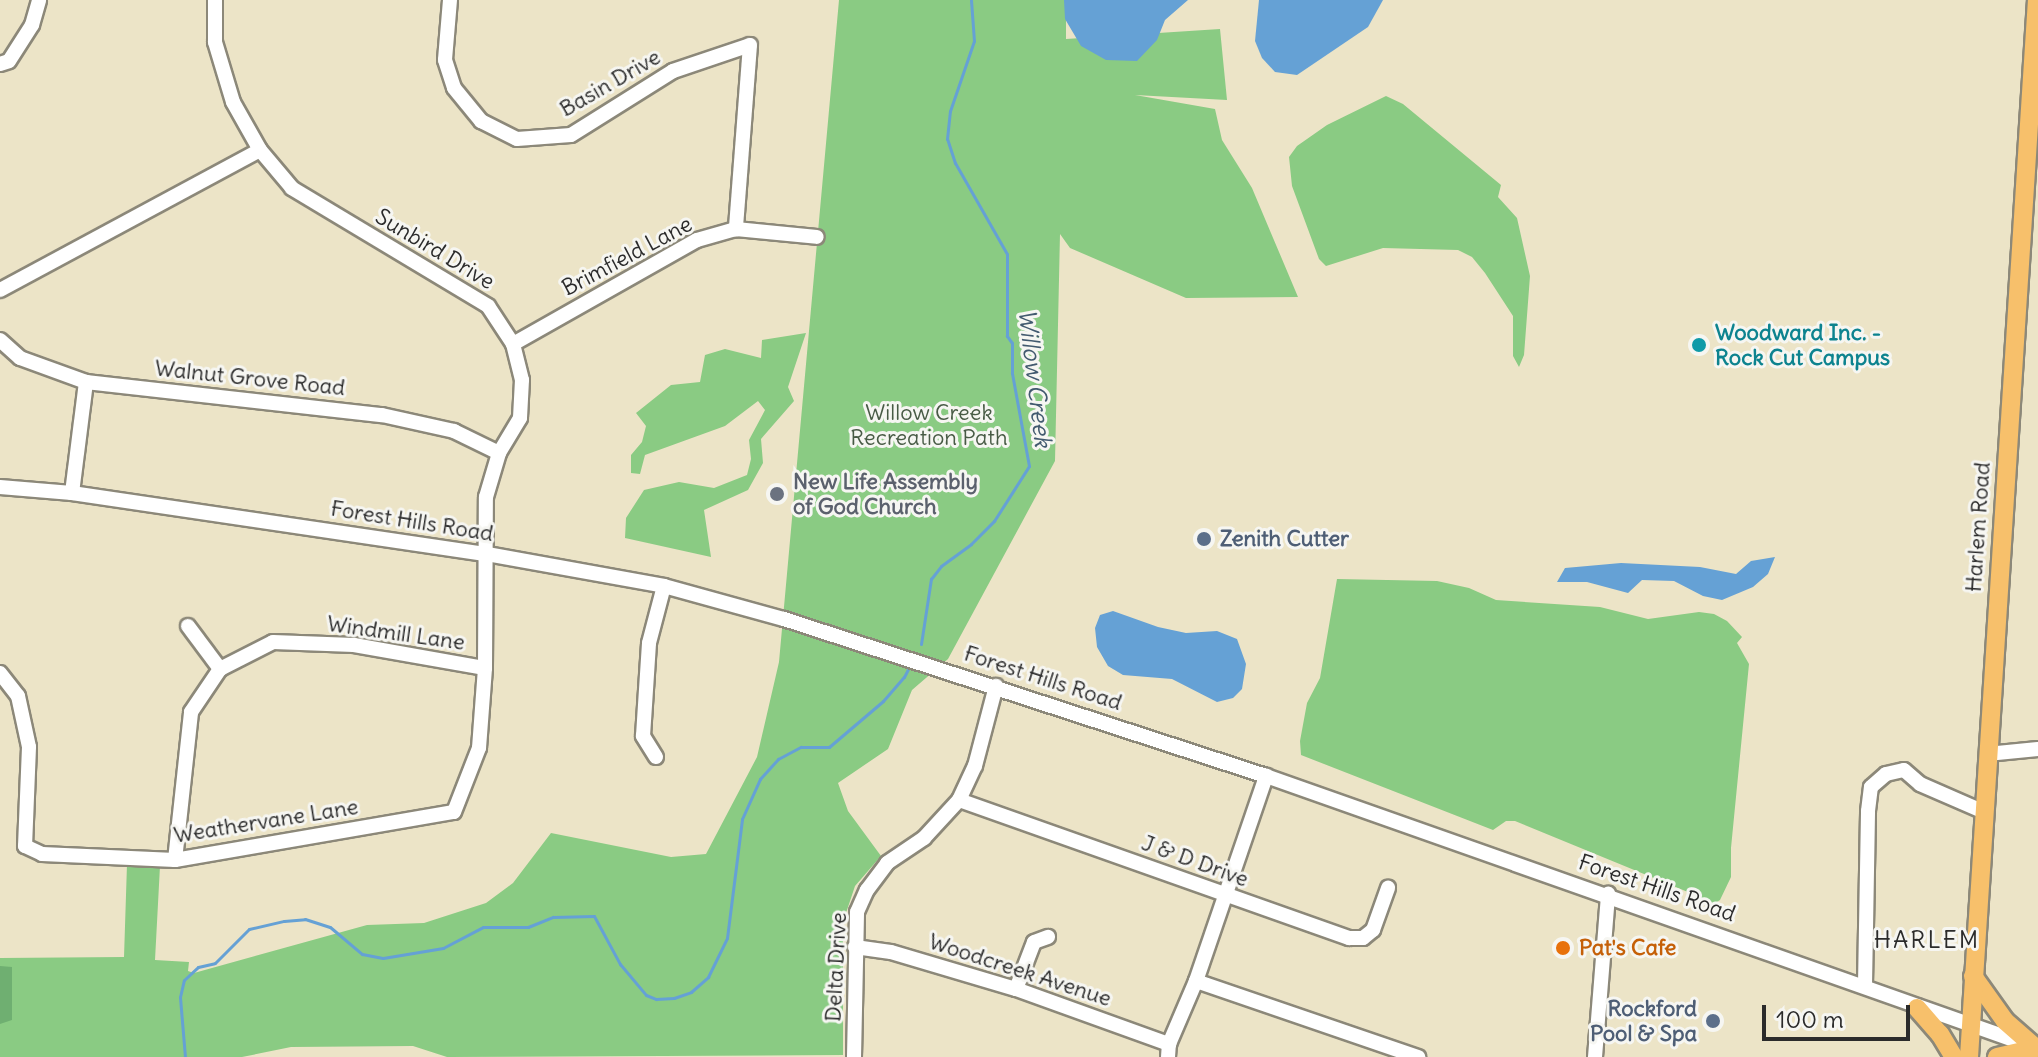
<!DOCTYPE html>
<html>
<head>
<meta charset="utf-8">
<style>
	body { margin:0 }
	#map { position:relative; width:2038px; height:1057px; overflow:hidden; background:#ece4c7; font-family:Delius,sans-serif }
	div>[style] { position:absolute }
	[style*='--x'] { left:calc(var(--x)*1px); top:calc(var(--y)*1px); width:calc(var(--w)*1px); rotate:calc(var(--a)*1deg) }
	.green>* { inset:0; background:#8acb83 }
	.forest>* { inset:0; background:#6faf71 }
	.water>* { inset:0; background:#65a1d5 }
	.stream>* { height:3px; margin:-1.5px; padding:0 1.5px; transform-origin:1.5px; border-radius:1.5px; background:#65a1d5 }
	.roads { filter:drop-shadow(2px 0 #8c8879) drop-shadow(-2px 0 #8c8879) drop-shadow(0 2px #8c8879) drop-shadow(0 -2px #8c8879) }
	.minor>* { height:14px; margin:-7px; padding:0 7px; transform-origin:7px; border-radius:7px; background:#fff }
	.major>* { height:18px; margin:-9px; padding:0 9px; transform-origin:9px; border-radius:9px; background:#f7c06b }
	.dots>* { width:22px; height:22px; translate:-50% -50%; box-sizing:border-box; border:4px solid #f6f6f2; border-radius:50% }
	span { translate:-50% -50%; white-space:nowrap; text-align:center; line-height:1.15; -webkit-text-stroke:6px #f6f6f2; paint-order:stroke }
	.street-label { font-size:22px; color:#2b2b2b }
	.culture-label { font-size:22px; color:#0d838f; font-weight:700 }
	.left { translate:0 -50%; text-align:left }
	.park-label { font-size:22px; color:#485b45 }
	.worship-label { font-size:22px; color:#5b616d; font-weight:700 }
	.service-label { font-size:22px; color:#4e5e75; font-weight:700 }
	.right { translate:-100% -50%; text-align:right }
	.food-label { font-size:22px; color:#c56008; font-weight:700 }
	.water-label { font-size:24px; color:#425a6f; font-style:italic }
	.neighbourhood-label { font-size:24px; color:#2b2b2b; letter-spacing:2px }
	.scale { position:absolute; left:1762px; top:1005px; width:148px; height:36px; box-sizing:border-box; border:4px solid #2b2b2b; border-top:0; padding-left:10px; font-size:24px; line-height:28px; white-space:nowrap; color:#2b2b2b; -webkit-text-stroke:6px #f6f6f2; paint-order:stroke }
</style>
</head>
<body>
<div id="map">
	<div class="green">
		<i style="clip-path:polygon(839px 0,1066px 0,1066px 39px,1220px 29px,1227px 100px,1135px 95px,1215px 109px,1222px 140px,1252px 188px,1298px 297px,1186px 298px,1070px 248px,1060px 234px,1055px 461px,948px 659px,912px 690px,888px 749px,838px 783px,848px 811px,881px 856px,855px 886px,843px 922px,843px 1055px,447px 1057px,413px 1046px,291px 1047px,242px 1057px,0 1057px,0 958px,124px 957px,127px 864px,160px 866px,155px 960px,189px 962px,188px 971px,194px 973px,367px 925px,424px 923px,486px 903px,513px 883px,551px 833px,671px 857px,706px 854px,757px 757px,779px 662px)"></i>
		<i style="clip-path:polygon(1386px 96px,1403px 104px,1501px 185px,1498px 197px,1517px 218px,1530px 276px,1524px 355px,1519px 367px,1513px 356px,1513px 316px,1485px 273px,1472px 257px,1458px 250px,1383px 248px,1326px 266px,1319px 259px,1292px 186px,1289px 157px,1297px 146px,1327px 125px)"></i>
		<i style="clip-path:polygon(806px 333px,788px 387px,794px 401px,761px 439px,763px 463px,748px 490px,704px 510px,711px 557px,625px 538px,626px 518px,644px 490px,679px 482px,714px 488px,747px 475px,751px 459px,749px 440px,765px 410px,758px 401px,725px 426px,645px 455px,640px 474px,631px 473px,631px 455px,642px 442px,646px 426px,636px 413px,671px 385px,700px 382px,705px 355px,725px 349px,761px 358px,762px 340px)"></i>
		<i style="clip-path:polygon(1337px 579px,1437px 581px,1469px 588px,1496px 600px,1600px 607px,1648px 619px,1699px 612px,1714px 614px,1727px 621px,1742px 637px,1737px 643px,1749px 664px,1731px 848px,1731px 877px,1720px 900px,1707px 908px,1700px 897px,1515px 821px,1506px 821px,1493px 830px,1301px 755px,1300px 741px,1307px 703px,1320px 678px)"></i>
	</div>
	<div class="forest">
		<i style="clip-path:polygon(0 966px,12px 967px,12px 1020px,0 1024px)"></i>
	</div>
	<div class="water">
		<i style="clip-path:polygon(1064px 0,1188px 0,1165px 20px,1157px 40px,1137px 61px,1106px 60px,1081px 46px,1065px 19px)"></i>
		<i style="clip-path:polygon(1259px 0,1383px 0,1368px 27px,1297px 75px,1275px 72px,1262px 58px,1255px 41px)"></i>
		<i style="clip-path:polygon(1775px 557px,1768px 574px,1753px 587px,1722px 600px,1703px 596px,1674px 581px,1642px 580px,1628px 593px,1587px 582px,1557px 582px,1565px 568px,1621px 563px,1700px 567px,1736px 574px,1751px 561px)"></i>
		<i style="clip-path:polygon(1113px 611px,1158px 627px,1186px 633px,1217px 631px,1237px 639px,1246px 664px,1242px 689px,1233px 698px,1217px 702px,1172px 679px,1123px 675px,1108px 666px,1097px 647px,1095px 628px,1100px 615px)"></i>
	</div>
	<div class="stream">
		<i style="--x:921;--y:644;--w:66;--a:-81.3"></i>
		<i style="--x:931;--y:579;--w:16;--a:-52"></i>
		<i style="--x:941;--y:566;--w:37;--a:-36"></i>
		<i style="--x:971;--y:544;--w:33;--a:-45"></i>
		<i style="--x:994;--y:521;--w:65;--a:-57.5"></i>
		<i style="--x:1029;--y:466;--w:95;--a:-100.4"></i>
		<i style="--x:1012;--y:373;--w:30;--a:-90"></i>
		<i style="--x:1012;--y:343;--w:9;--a:-126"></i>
		<i style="--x:1007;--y:336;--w:82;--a:-90"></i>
		<i style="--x:1007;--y:254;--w:105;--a:-119.7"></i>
		<i style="--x:955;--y:163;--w:25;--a:-108"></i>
		<i style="--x:947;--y:139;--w:28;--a:-84"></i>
		<i style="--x:950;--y:111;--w:74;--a:-71.1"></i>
		<i style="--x:974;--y:41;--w:41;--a:-94.2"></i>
		<i style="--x:185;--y:1057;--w:60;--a:-94.8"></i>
		<i style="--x:180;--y:997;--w:17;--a:-77"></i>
		<i style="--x:184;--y:980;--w:19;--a:-43"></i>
		<i style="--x:198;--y:967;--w:17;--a:-13"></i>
		<i style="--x:215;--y:963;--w:48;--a:-45"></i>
		<i style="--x:249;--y:929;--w:36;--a:-13"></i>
		<i style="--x:284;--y:921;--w:21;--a:-5"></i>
		<i style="--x:305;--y:919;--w:26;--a:18"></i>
		<i style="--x:330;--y:927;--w:42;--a:40.2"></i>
		<i style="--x:362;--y:954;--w:21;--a:11"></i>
		<i style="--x:383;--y:958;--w:61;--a:-9.5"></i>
		<i style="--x:443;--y:948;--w:45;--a:-27.7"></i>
		<i style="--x:483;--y:927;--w:45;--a:0"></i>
		<i style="--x:528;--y:927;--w:27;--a:-22"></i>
		<i style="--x:553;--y:917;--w:41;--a:-1.4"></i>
		<i style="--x:594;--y:916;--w:55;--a:61.6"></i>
		<i style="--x:620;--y:964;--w:40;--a:50"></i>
		<i style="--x:646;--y:995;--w:11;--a:22"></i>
		<i style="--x:656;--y:999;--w:18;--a:-3"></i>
		<i style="--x:674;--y:998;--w:18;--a:-19"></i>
		<i style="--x:691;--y:992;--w:23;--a:-41"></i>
		<i style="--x:708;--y:977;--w:43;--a:-64"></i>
		<i style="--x:727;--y:938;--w:120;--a:-82.8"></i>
		<i style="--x:742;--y:819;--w:44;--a:-65.8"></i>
		<i style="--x:760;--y:779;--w:27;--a:-48"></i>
		<i style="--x:778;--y:759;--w:26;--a:-28"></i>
		<i style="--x:801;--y:747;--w:28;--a:0"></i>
		<i style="--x:829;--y:747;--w:71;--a:-40.4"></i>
		<i style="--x:883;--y:701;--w:32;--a:-49"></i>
		<i style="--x:904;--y:677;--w:13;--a:-63"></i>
	</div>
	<div class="roads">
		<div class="minor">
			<i style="--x:450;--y:0;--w:60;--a:94.8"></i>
			<i style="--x:445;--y:60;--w:29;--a:72"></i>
			<i style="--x:454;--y:88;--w:43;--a:50.7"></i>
			<i style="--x:481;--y:121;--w:40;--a:26.6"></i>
			<i style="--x:517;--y:139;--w:54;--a:-4.2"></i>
			<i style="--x:571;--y:135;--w:120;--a:-32.1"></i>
			<i style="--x:673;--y:71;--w:81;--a:-18.7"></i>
			<i style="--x:750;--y:45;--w:185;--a:94.4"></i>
			<i style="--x:0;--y:64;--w:9;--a:-18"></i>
			<i style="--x:9;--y:61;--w:43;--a:-57.4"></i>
			<i style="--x:32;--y:25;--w:26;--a:-74"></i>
			<i style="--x:0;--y:290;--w:295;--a:-28.3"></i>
			<i style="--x:0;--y:340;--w:27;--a:42"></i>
			<i style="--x:20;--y:358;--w:70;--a:20"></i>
			<i style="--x:86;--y:382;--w:298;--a:6.4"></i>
			<i style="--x:382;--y:415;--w:74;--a:12.5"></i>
			<i style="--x:454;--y:431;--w:50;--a:26.1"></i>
			<i style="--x:513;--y:344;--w:211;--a:-29.5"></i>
			<i style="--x:697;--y:240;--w:41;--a:-15.8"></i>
			<i style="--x:736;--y:229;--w:81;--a:5.6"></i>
			<i style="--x:0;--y:487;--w:72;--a:4.8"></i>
			<i style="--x:72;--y:493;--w:419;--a:8.4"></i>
			<i style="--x:487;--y:554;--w:180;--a:10.2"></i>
			<i style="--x:664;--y:586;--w:124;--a:15.4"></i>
			<i style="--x:784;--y:619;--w:507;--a:18.04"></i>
			<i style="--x:1266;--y:776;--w:808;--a:19.44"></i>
			<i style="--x:72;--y:493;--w:112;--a:-82.8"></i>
			<i style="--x:188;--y:626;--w:54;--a:53.3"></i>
			<i style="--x:0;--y:673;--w:29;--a:52"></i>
			<i style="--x:18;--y:696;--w:52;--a:77.8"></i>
			<i style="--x:29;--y:747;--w:99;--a:92.3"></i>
			<i style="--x:25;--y:846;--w:19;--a:25"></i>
			<i style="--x:42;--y:854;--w:133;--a:2.6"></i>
			<i style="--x:175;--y:860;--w:283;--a:-9.8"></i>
			<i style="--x:454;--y:812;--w:69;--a:-68.7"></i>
			<i style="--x:479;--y:748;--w:80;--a:-85.7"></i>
			<i style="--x:485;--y:668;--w:171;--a:-89.7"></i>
			<i style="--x:486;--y:497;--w:46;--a:-73.5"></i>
			<i style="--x:499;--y:453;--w:41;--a:-59"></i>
			<i style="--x:520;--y:418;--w:38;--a:-87"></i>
			<i style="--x:522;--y:380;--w:37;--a:-104"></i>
			<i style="--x:513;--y:344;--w:45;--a:-123.3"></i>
			<i style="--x:488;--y:306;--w:229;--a:-149"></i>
			<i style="--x:292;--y:188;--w:50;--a:-130.1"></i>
			<i style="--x:260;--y:150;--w:55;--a:-119.4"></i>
			<i style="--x:233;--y:102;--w:63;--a:-106.7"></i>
			<i style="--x:215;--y:42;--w:42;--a:-90"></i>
			<i style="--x:1987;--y:754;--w:51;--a:-5.6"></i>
			<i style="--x:656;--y:757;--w:25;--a:-122"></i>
			<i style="--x:643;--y:736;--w:93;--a:-86.3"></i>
			<i style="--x:649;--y:643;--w:59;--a:-75.3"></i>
			<i style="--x:959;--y:800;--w:414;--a:19.5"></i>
			<i style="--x:1349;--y:938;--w:14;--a:0"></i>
			<i style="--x:1363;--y:938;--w:13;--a:-39"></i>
			<i style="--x:1373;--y:930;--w:45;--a:-70.3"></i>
			<i style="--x:175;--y:860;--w:149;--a:-83.8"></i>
			<i style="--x:191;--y:712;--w:52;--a:-56"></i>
			<i style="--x:220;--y:669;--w:59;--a:-27"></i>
			<i style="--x:273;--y:642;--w:81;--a:2.1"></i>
			<i style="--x:354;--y:645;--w:133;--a:10"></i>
			<i style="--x:855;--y:947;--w:36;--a:8"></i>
			<i style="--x:891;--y:952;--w:130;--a:16.5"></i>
			<i style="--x:1016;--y:989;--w:163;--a:19.8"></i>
			<i style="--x:1196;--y:981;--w:235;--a:18.9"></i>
			<i style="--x:1865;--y:985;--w:174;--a:-89"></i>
			<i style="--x:1868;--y:811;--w:24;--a:-83"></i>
			<i style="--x:1871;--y:787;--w:20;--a:-41"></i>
			<i style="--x:1886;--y:774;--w:18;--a:-13"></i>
			<i style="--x:1904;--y:770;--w:21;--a:41"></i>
			<i style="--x:1920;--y:784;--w:68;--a:23.5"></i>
			<i style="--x:1016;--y:989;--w:50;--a:-69"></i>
			<i style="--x:1034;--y:942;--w:15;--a:-20"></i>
			<i style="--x:854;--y:1057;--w:145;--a:-88.8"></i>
			<i style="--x:857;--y:912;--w:24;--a:-66"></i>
			<i style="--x:867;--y:890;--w:34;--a:-53"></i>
			<i style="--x:887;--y:863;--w:45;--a:-34"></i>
			<i style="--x:924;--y:838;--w:52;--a:-47.4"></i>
			<i style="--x:959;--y:800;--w:38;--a:-65"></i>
			<i style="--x:975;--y:766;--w:83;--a:-75.3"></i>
			<i style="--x:1168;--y:1057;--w:13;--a:-86"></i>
			<i style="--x:1169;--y:1044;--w:69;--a:-66.8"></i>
			<i style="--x:1196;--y:981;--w:217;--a:-71.1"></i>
			<i style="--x:1595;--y:1057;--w:164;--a:-85.4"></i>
		</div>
		<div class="major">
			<i style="--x:1973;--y:976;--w:55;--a:54.6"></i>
			<i style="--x:2005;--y:1021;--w:41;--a:41.1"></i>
			<i style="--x:1917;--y:1008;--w:35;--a:49"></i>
			<i style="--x:1940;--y:1034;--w:27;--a:59"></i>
			<i style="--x:1969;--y:1057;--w:1059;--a:-86.32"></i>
			<i style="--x:1997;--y:1057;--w:40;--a:-13"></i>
		</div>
	</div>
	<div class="dots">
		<i style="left:1699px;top:345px;background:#0f9aa8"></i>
		<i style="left:777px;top:494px;background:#6b7280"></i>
		<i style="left:1204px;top:539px;background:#5c6f8a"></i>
		<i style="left:1563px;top:948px;background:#e8710a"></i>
		<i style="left:1713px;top:1021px;background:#5c6f8a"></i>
	</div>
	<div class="street-label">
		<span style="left:610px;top:83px;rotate:-30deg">Basin Drive</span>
		<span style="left:435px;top:249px;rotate:31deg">Sunbird Drive</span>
		<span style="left:627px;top:256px;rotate:-28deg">Brimfield Lane</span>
		<span style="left:250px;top:378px;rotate:6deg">Walnut Grove Road</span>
		<span style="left:412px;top:521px;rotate:9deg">Forest Hills Road</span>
		<span style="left:1978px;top:527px;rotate:-86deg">Harlem Road</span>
		<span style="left:396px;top:633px;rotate:8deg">Windmill Lane</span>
		<span style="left:1043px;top:678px;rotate:18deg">Forest Hills Road</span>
		<span style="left:266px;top:821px;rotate:-9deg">Weathervane Lane</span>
		<span style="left:1195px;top:861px;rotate:20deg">J &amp; D Drive</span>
		<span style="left:1657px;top:888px;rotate:19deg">Forest Hills Road</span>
		<span style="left:836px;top:967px;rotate:-87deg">Delta Drive</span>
		<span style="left:1020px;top:970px;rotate:18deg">Woodcreek Avenue</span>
	</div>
	<div class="culture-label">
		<span class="left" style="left:1715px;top:345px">Woodward Inc. -<br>Rock Cut Campus</span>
	</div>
	<div class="park-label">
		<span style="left:929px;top:425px">Willow Creek<br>Recreation Path</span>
	</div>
	<div class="worship-label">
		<span class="left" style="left:793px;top:494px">New Life Assembly<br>of God Church</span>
	</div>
	<div class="service-label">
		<span class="left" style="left:1220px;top:539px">Zenith Cutter</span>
		<span class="right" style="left:1697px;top:1021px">Rockford<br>Pool &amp; Spa</span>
	</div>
	<div class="food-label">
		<span class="left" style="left:1579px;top:948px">Pat's Cafe</span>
	</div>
	<div class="water-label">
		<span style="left:1035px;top:378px;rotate:83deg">Willow Creek</span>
	</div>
	<div class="neighbourhood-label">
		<span style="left:1927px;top:940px">HARLEM</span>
	</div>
	<div class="scale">100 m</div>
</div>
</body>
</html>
